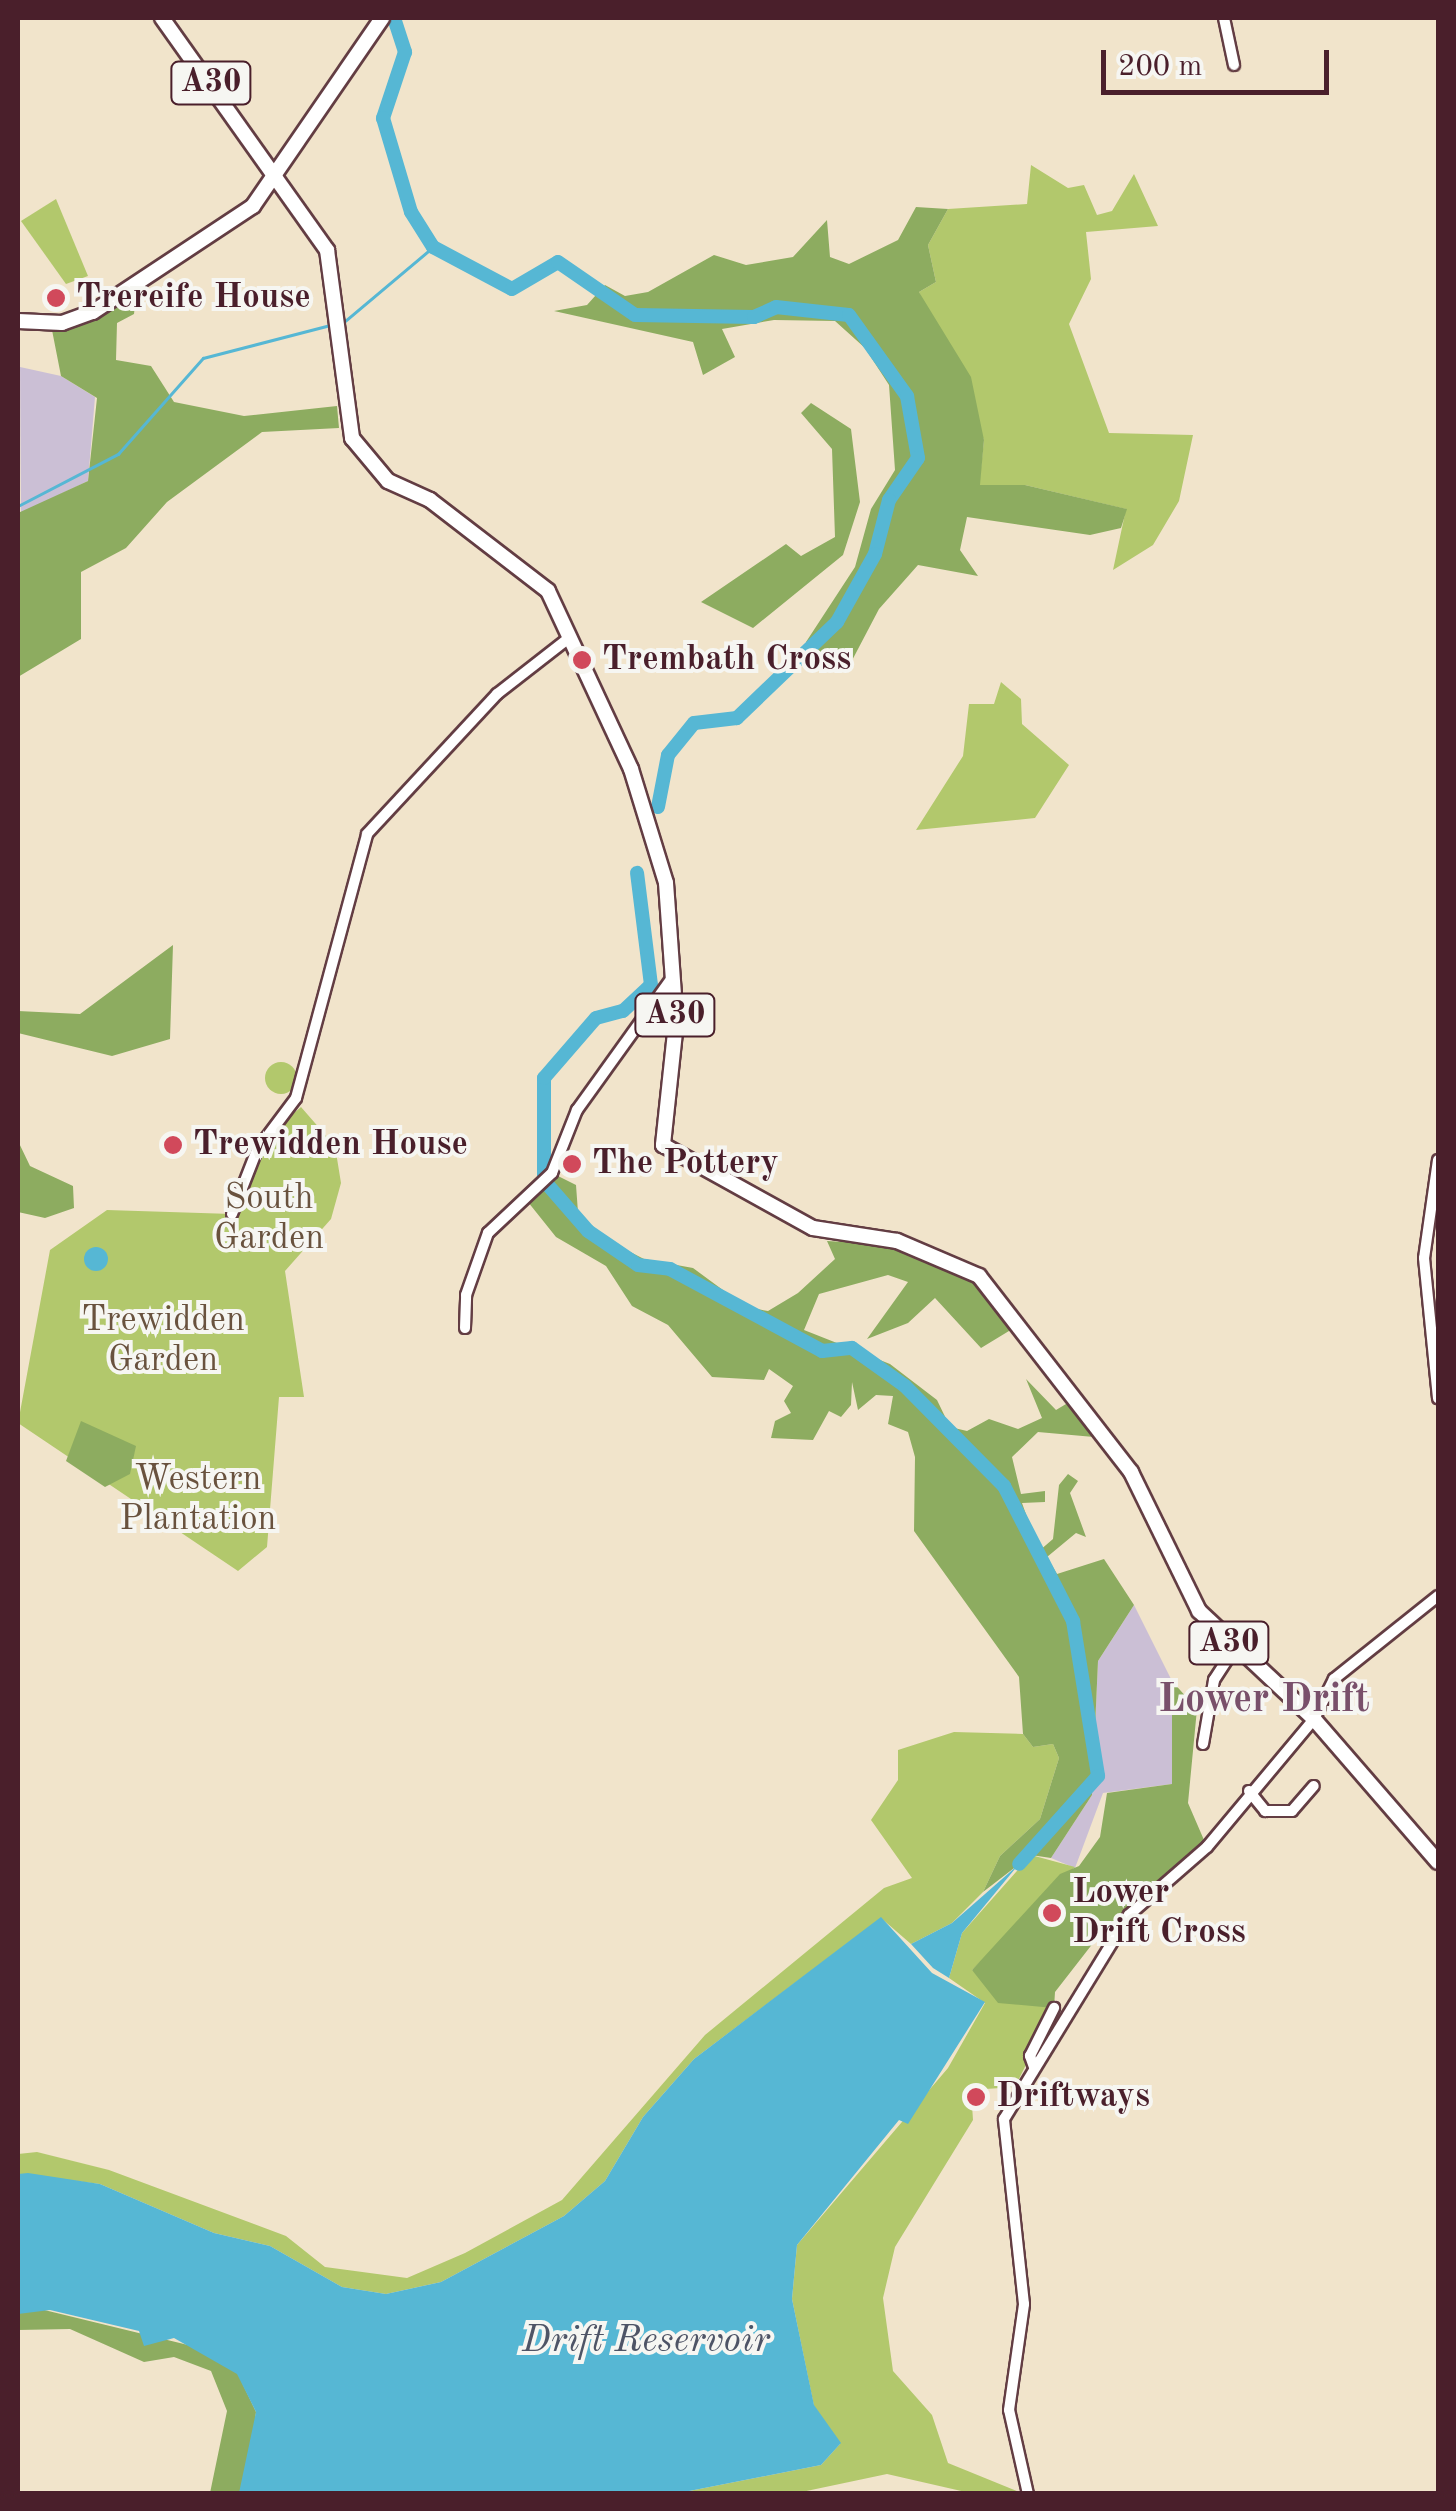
<!DOCTYPE html>
<html>
<head>
<meta charset="utf-8">
<style>
	body { margin:0 }
	#map { position:relative; width:1456px; height:2511px; overflow:hidden; background:#f1e4cb; font-family:"Old Standard TT",serif }
	div>[style] { position:absolute }
	[style*='--x'] { left:calc(var(--x)*1px); top:calc(var(--y)*1px); width:calc(var(--w)*1px); rotate:calc(var(--a)*1deg) }
	.industrial>* { inset:0; background:#cbbfd5 }
	.green>* { inset:0; background:#b2c86c }
	.round { border-radius:50% }
	.forest>* { inset:0; background:#8dac60 }
	.water>* { inset:0; background:#56b7d4 }
	.stream>* { height:2.5px; margin:-1.25px; padding:0 1.25px; transform-origin:1.25px; border-radius:1.25px; background:#56b7d4 }
	.river>* { height:14px; margin:-7px; padding:0 7px; transform-origin:7px; border-radius:7px; background:#56b7d4 }
	.roads { filter:drop-shadow(2px 0 #633d43) drop-shadow(-2px 0 #633d43) drop-shadow(0 2px #633d43) drop-shadow(0 -2px #633d43) }
	.minor>* { height:10px; margin:-5px; padding:0 5px; transform-origin:5px; border-radius:5px; background:#fff }
	.major>* { height:14px; margin:-7px; padding:0 7px; transform-origin:7px; border-radius:7px; background:#fff }
	.dots>* { width:28px; height:28px; translate:-50% -50%; box-sizing:border-box; border:5px solid #f6f6f2; border-radius:50% }
	span { translate:-50% -50%; white-space:nowrap; text-align:center; line-height:1.15; -webkit-text-stroke:8px #f6f6f2; paint-order:stroke }
	.shield-label span { padding:2px 8px; background:#f6f6f2; border:2px solid; border-radius:8px; -webkit-text-stroke-width:0 }
	.shield-label { font-size:32px; color:#4a1f2b; font-weight:700 }
	.poi-label { font-size:35px; color:#4a1f2b; font-weight:700 }
	.left { translate:0 -50%; text-align:left }
	.park-label { font-size:35px; color:#69523e }
	.water-label { font-size:38px; color:#4e5466; font-style:italic }
	.quarter-label { font-size:40px; color:#79506b; font-weight:700 }
	.frame { position:absolute; inset:0; border:20px solid #4a1f2b; pointer-events:none }
	.scale { position:absolute; left:1101px; top:50px; width:228px; height:45px; box-sizing:border-box; border:5px solid #4a1f2b; border-top:0; padding-left:12px; font-size:30px; line-height:35px; white-space:nowrap; color:#4a1f2b; -webkit-text-stroke:8px #f6f6f2; paint-order:stroke }
</style>
</head>
<body>
<div id="map">
	<div class="industrial">
		<i style="clip-path:polygon(20px 367px,61px 376px,95px 397px,88px 481px,21px 513px)"></i>
		<i style="clip-path:polygon(1134px 1605px,1172px 1681px,1172px 1784px,1103px 1793px,1075px 1868px,1051px 1858px,1092px 1795px,1098px 1661px)"></i>
	</div>
	<div class="green">
		<i style="clip-path:polygon(1031px 165px,1068px 188px,1084px 185px,1097px 215px,1112px 211px,1134px 174px,1158px 226px,1086px 232px,1091px 279px,1069px 324px,1109px 433px,1193px 435px,1179px 501px,1153px 545px,1113px 570px,1126px 509px,1025px 485px,979px 486px,984px 440px,919px 292px,936px 282px,928px 245px,948px 209px,1027px 204px)"></i>
		<i style="clip-path:polygon(56px 199px,88px 276px,66px 284px,21px 221px)"></i>
		<i style="clip-path:polygon(1001px 682px,1021px 699px,1022px 724px,1069px 765px,1035px 818px,916px 830px,963px 756px,969px 704px,994px 704px)"></i>
		<i class="round" style="left:265px;top:1062px;width:32px;height:32px"></i>
		<i style="clip-path:polygon(301px 1107px,335px 1146px,341px 1183px,331px 1219px,285px 1271px,304px 1397px,279px 1397px,267px 1547px,238px 1571px,18px 1423px,50px 1250px,107px 1210px,232px 1214px,263px 1140px)"></i>
		<i style="clip-path:polygon(954px 1732px,1023px 1734px,1033px 1747px,1053px 1744px,1059px 1758px,1040px 1819px,1000px 1856px,983px 1892px,952px 1923px,911px 1944px,881px 1918px,694px 2059px,643px 2117px,605px 2181px,564px 2216px,441px 2282px,386px 2294px,342px 2287px,270px 2246px,214px 2233px,100px 2184px,18px 2174px,18px 2154px,37px 2152px,109px 2170px,286px 2236px,325px 2267px,407px 2278px,465px 2253px,562px 2200px,705px 2035px,884px 1888px,912px 1878px,871px 1820px,898px 1780px,898px 1750px)"></i>
		<i style="clip-path:polygon(1031px 1855px,1075px 1867px,972px 1970px,1054px 2008px,1015px 2087px,971px 2090px,973px 2120px,895px 2247px,883px 2298px,893px 2371px,932px 2415px,948px 2463px,1022px 2493px,970px 2493px,887px 2474px,797px 2493px,674px 2494px,821px 2465px,840px 2444px,814px 2406px,792px 2299px,797px 2245px,948px 2068px,985px 2003px,949px 1978px,962px 1933px)"></i>
	</div>
	<div class="forest">
		<i style="clip-path:polygon(916px 207px,948px 209px,928px 245px,936px 282px,919px 292px,971px 377px,984px 440px,980px 485px,1025px 485px,1127px 509px,1121px 528px,1090px 535px,967px 517px,960px 550px,978px 576px,918px 565px,879px 609px,847px 670px,806px 642px,855px 567px,871px 509px,895px 470px,889px 385px,865px 348px,835px 321px,774px 320px,722px 329px,735px 357px,703px 375px,693px 342px,554px 311px,587px 305px,605px 285px,625px 296px,648px 292px,714px 255px,746px 265px,793px 257px,827px 220px,830px 257px,849px 264px,898px 240px)"></i>
		<i style="clip-path:polygon(136px 295px,134px 314px,117px 323px,116px 360px,151px 366px,174px 402px,244px 416px,337px 406px,339px 428px,262px 432px,167px 502px,126px 548px,81px 572px,81px 639px,18px 677px,18px 513px,88px 481px,97px 398px,61px 376px,51px 325px)"></i>
		<i style="clip-path:polygon(811px 403px,851px 429px,860px 502px,843px 555px,753px 628px,701px 602px,786px 544px,801px 556px,835px 537px,832px 449px,801px 413px)"></i>
		<i style="clip-path:polygon(173px 945px,170px 1039px,112px 1056px,18px 1033px,18px 1011px,80px 1014px)"></i>
		<i style="clip-path:polygon(18px 1141px,30px 1166px,73px 1186px,74px 1208px,45px 1218px,18px 1212px)"></i>
		<i style="clip-path:polygon(552px 1173px,576px 1185px,579px 1226px,644px 1259px,693px 1268px,746px 1307px,768px 1311px,798px 1293px,835px 1259px,827px 1241px,895px 1245px,976px 1279px,1019px 1325px,981px 1348px,935px 1298px,908px 1323px,867px 1339px,908px 1282px,888px 1275px,819px 1294px,804px 1330px,890px 1364px,937px 1400px,950px 1427px,967px 1431px,989px 1419px,1018px 1429px,1042px 1418px,1026px 1379px,1056px 1410px,1076px 1398px,1105px 1438px,1038px 1432px,1012px 1457px,1021px 1494px,1045px 1491px,1045px 1502px,1022px 1503px,1039px 1551px,1053px 1539px,1059px 1485px,1068px 1474px,1078px 1481px,1070px 1493px,1086px 1537px,1076px 1533px,1047px 1557px,1057px 1574px,1104px 1559px,1134px 1605px,1098px 1661px,1092px 1795px,1051px 1858px,1031px 1855px,983px 1892px,1000px 1856px,1040px 1819px,1059px 1758px,1053px 1744px,1033px 1747px,1023px 1734px,1019px 1677px,914px 1531px,915px 1457px,908px 1432px,888px 1424px,893px 1396px,876px 1395px,858px 1410px,852px 1382px,851px 1405px,841px 1417px,829px 1411px,813px 1440px,771px 1438px,775px 1421px,791px 1413px,784px 1401px,793px 1386px,769px 1369px,764px 1380px,712px 1377px,668px 1325px,632px 1306px,606px 1266px,556px 1237px,528px 1202px)"></i>
		<i style="clip-path:polygon(81px 1421px,136px 1446px,130px 1474px,105px 1487px,66px 1461px)"></i>
		<i style="clip-path:polygon(1172px 1681px,1197px 1709px,1188px 1803px,1207px 1847px,1129px 1915px,1113px 1942px,1097px 1938px,1055px 1992px,1054px 2008px,998px 2003px,972px 1970px,1060px 1874px,1079px 1866px,1100px 1837px,1107px 1793px,1172px 1784px)"></i>
		<i style="clip-path:polygon(32px 2307px,229px 2355px,256px 2412px,247px 2493px,210px 2493px,227px 2411px,211px 2371px,174px 2357px,144px 2362px,70px 2329px,18px 2330px,18px 2312px)"></i>
	</div>
	<div class="water">
		<i class="round" style="left:84px;top:1247px;width:24px;height:24px"></i>
		<i style="clip-path:polygon(1019px 1864px,962px 1933px,949px 1978px,933px 1968px,911px 1944px,952px 1923px)"></i>
		<i style="clip-path:polygon(881px 1917px,932px 1973px,985px 2002px,908px 2124px,899px 2120px,797px 2245px,792px 2299px,814px 2405px,841px 2443px,821px 2465px,674px 2494px,239px 2493px,256px 2412px,237px 2374px,174px 2338px,144px 2346px,139px 2331px,50px 2310px,18px 2314px,18px 2174px,28px 2173px,100px 2184px,214px 2233px,270px 2246px,342px 2287px,386px 2294px,441px 2282px,564px 2216px,605px 2181px,643px 2117px,694px 2059px)"></i>
	</div>
	<div class="stream">
		<i style="--x:344;--y:322;--w:116;--a:-40.1"></i>
		<i style="--x:18;--y:506;--w:113;--a:-27.5"></i>
		<i style="--x:118;--y:454;--w:128;--a:-48.5"></i>
		<i style="--x:203;--y:358;--w:132;--a:-14.5"></i>
	</div>
	<div class="river">
		<i style="--x:394;--y:18;--w:36;--a:72"></i>
		<i style="--x:405;--y:52;--w:70;--a:108.4"></i>
		<i style="--x:383;--y:118;--w:98;--a:73.4"></i>
		<i style="--x:411;--y:212;--w:41;--a:57.8"></i>
		<i style="--x:433;--y:247;--w:89;--a:28"></i>
		<i style="--x:512;--y:289;--w:53;--a:-30.4"></i>
		<i style="--x:558;--y:262;--w:93;--a:34.5"></i>
		<i style="--x:635;--y:315;--w:119;--a:1"></i>
		<i style="--x:754;--y:317;--w:24;--a:-24"></i>
		<i style="--x:776;--y:307;--w:73;--a:6.3"></i>
		<i style="--x:849;--y:315;--w:100;--a:54.4"></i>
		<i style="--x:907;--y:396;--w:63;--a:79.9"></i>
		<i style="--x:918;--y:458;--w:51;--a:124.6"></i>
		<i style="--x:889;--y:500;--w:56;--a:104.5"></i>
		<i style="--x:875;--y:554;--w:78;--a:119.2"></i>
		<i style="--x:837;--y:622;--w:139;--a:136.2"></i>
		<i style="--x:737;--y:718;--w:43;--a:173.4"></i>
		<i style="--x:694;--y:723;--w:41;--a:129.1"></i>
		<i style="--x:668;--y:755;--w:53;--a:100.9"></i>
		<i style="--x:544;--y:1176;--w:98;--a:-90"></i>
		<i style="--x:544;--y:1078;--w:79;--a:-49.1"></i>
		<i style="--x:596;--y:1018;--w:28;--a:-15"></i>
		<i style="--x:623;--y:1011;--w:38;--a:-43"></i>
		<i style="--x:651;--y:985;--w:113;--a:-97.1"></i>
		<i style="--x:547;--y:1184;--w:62;--a:48.9"></i>
		<i style="--x:588;--y:1231;--w:60;--a:34.2"></i>
		<i style="--x:638;--y:1265;--w:32;--a:7"></i>
		<i style="--x:670;--y:1269;--w:173;--a:28.3"></i>
		<i style="--x:822;--y:1351;--w:30;--a:-6"></i>
		<i style="--x:852;--y:1348;--w:65;--a:35.6"></i>
		<i style="--x:905;--y:1386;--w:141;--a:45.3"></i>
		<i style="--x:1004;--y:1486;--w:152;--a:62.9"></i>
		<i style="--x:1073;--y:1621;--w:157;--a:80.8"></i>
		<i style="--x:1098;--y:1776;--w:118;--a:131.9"></i>
	</div>
	<div class="roads">
		<div class="minor">
			<i style="--x:1224;--y:18;--w:48;--a:78"></i>
			<i style="--x:1438;--y:1160;--w:99;--a:98.1"></i>
			<i style="--x:1424;--y:1258;--w:141;--a:84.3"></i>
			<i style="--x:232;--y:1214;--w:69;--a:-68.7"></i>
			<i style="--x:257;--y:1150;--w:65;--a:-53.1"></i>
			<i style="--x:296;--y:1098;--w:273;--a:-74.9"></i>
			<i style="--x:367;--y:834;--w:191;--a:-47.1"></i>
			<i style="--x:497;--y:694;--w:91;--a:-37.9"></i>
			<i style="--x:465;--y:1328;--w:33;--a:-88"></i>
			<i style="--x:466;--y:1295;--w:66;--a:-70.5"></i>
			<i style="--x:488;--y:1233;--w:88;--a:-43.2"></i>
			<i style="--x:552;--y:1173;--w:68;--a:-68.4"></i>
			<i style="--x:577;--y:1110;--w:161;--a:-54.3"></i>
			<i style="--x:1203;--y:1744;--w:65;--a:-80.2"></i>
			<i style="--x:1214;--y:1680;--w:37;--a:-57"></i>
			<i style="--x:1249;--y:1791;--w:26;--a:51"></i>
			<i style="--x:1265;--y:1811;--w:27;--a:0"></i>
			<i style="--x:1292;--y:1811;--w:33;--a:-49"></i>
			<i style="--x:1034;--y:2067;--w:12;--a:-110"></i>
			<i style="--x:1030;--y:2056;--w:54;--a:-63.4"></i>
			<i style="--x:1028;--y:2494;--w:86;--a:-102.7"></i>
			<i style="--x:1009;--y:2410;--w:107;--a:-81.9"></i>
			<i style="--x:1024;--y:2304;--w:186;--a:-96.2"></i>
			<i style="--x:1004;--y:2119;--w:239;--a:-58.5"></i>
			<i style="--x:1129;--y:1915;--w:103;--a:-41.1"></i>
			<i style="--x:1207;--y:1847;--w:167;--a:-50.1"></i>
			<i style="--x:1314;--y:1719;--w:45;--a:-63.4"></i>
			<i style="--x:1334;--y:1679;--w:133;--a:-38.6"></i>
		</div>
		<div class="major">
			<i style="--x:162;--y:18;--w:285;--a:54.6"></i>
			<i style="--x:327;--y:250;--w:190;--a:82.4"></i>
			<i style="--x:352;--y:438;--w:56;--a:50.1"></i>
			<i style="--x:388;--y:481;--w:46;--a:24.3"></i>
			<i style="--x:430;--y:500;--w:149;--a:37.6"></i>
			<i style="--x:548;--y:591;--w:196;--a:65"></i>
			<i style="--x:631;--y:769;--w:119;--a:72.9"></i>
			<i style="--x:666;--y:883;--w:140;--a:85.9"></i>
			<i style="--x:676;--y:1023;--w:123;--a:96.1"></i>
			<i style="--x:663;--y:1145;--w:171;--a:29"></i>
			<i style="--x:813;--y:1228;--w:85;--a:8.8"></i>
			<i style="--x:897;--y:1241;--w:89;--a:23.1"></i>
			<i style="--x:979;--y:1276;--w:248;--a:52.2"></i>
			<i style="--x:1131;--y:1472;--w:155;--a:63.9"></i>
			<i style="--x:1199;--y:1611;--w:158;--a:43.2"></i>
			<i style="--x:1314;--y:1719;--w:189;--a:49.1"></i>
			<i style="--x:18;--y:321;--w:44;--a:2.6"></i>
			<i style="--x:62;--y:323;--w:33;--a:-20"></i>
			<i style="--x:93;--y:312;--w:192;--a:-33.5"></i>
			<i style="--x:253;--y:206;--w:228;--a:-55.5"></i>
		</div>
	</div>
	<div class="dots">
		<i style="left:56px;top:298px;background:#d1495b"></i>
		<i style="left:582px;top:660px;background:#d1495b"></i>
		<i style="left:173px;top:1145px;background:#d1495b"></i>
		<i style="left:572px;top:1164px;background:#d1495b"></i>
		<i style="left:1052px;top:1913px;background:#d1495b"></i>
		<i style="left:976px;top:2097px;background:#d1495b"></i>
	</div>
	<div class="shield-label">
		<span style="left:211px;top:83px">A30</span>
		<span style="left:675px;top:1015px">A30</span>
		<span style="left:1229px;top:1643px">A30</span>
	</div>
	<div class="poi-label">
		<span class="left" style="left:76px;top:298px">Trereife House</span>
		<span class="left" style="left:602px;top:660px">Trembath Cross</span>
		<span class="left" style="left:193px;top:1145px">Trewidden House</span>
		<span class="left" style="left:592px;top:1164px">The Pottery</span>
		<span class="left" style="left:1072px;top:1913px">Lower<br>Drift Cross</span>
		<span class="left" style="left:996px;top:2097px">Driftways</span>
	</div>
	<div class="park-label">
		<span style="left:269px;top:1219px">South<br>Garden</span>
		<span style="left:163px;top:1341px">Trewidden<br>Garden</span>
		<span style="left:198px;top:1500px">Western<br>Plantation</span>
	</div>
	<div class="water-label">
		<span style="left:646px;top:2342px">Drift Reservoir</span>
	</div>
	<div class="quarter-label">
		<span style="left:1264px;top:1701px">Lower Drift</span>
	</div>
	<div class="frame"></div>
	<div class="scale">200 m</div>
</div>
</body>
</html>
